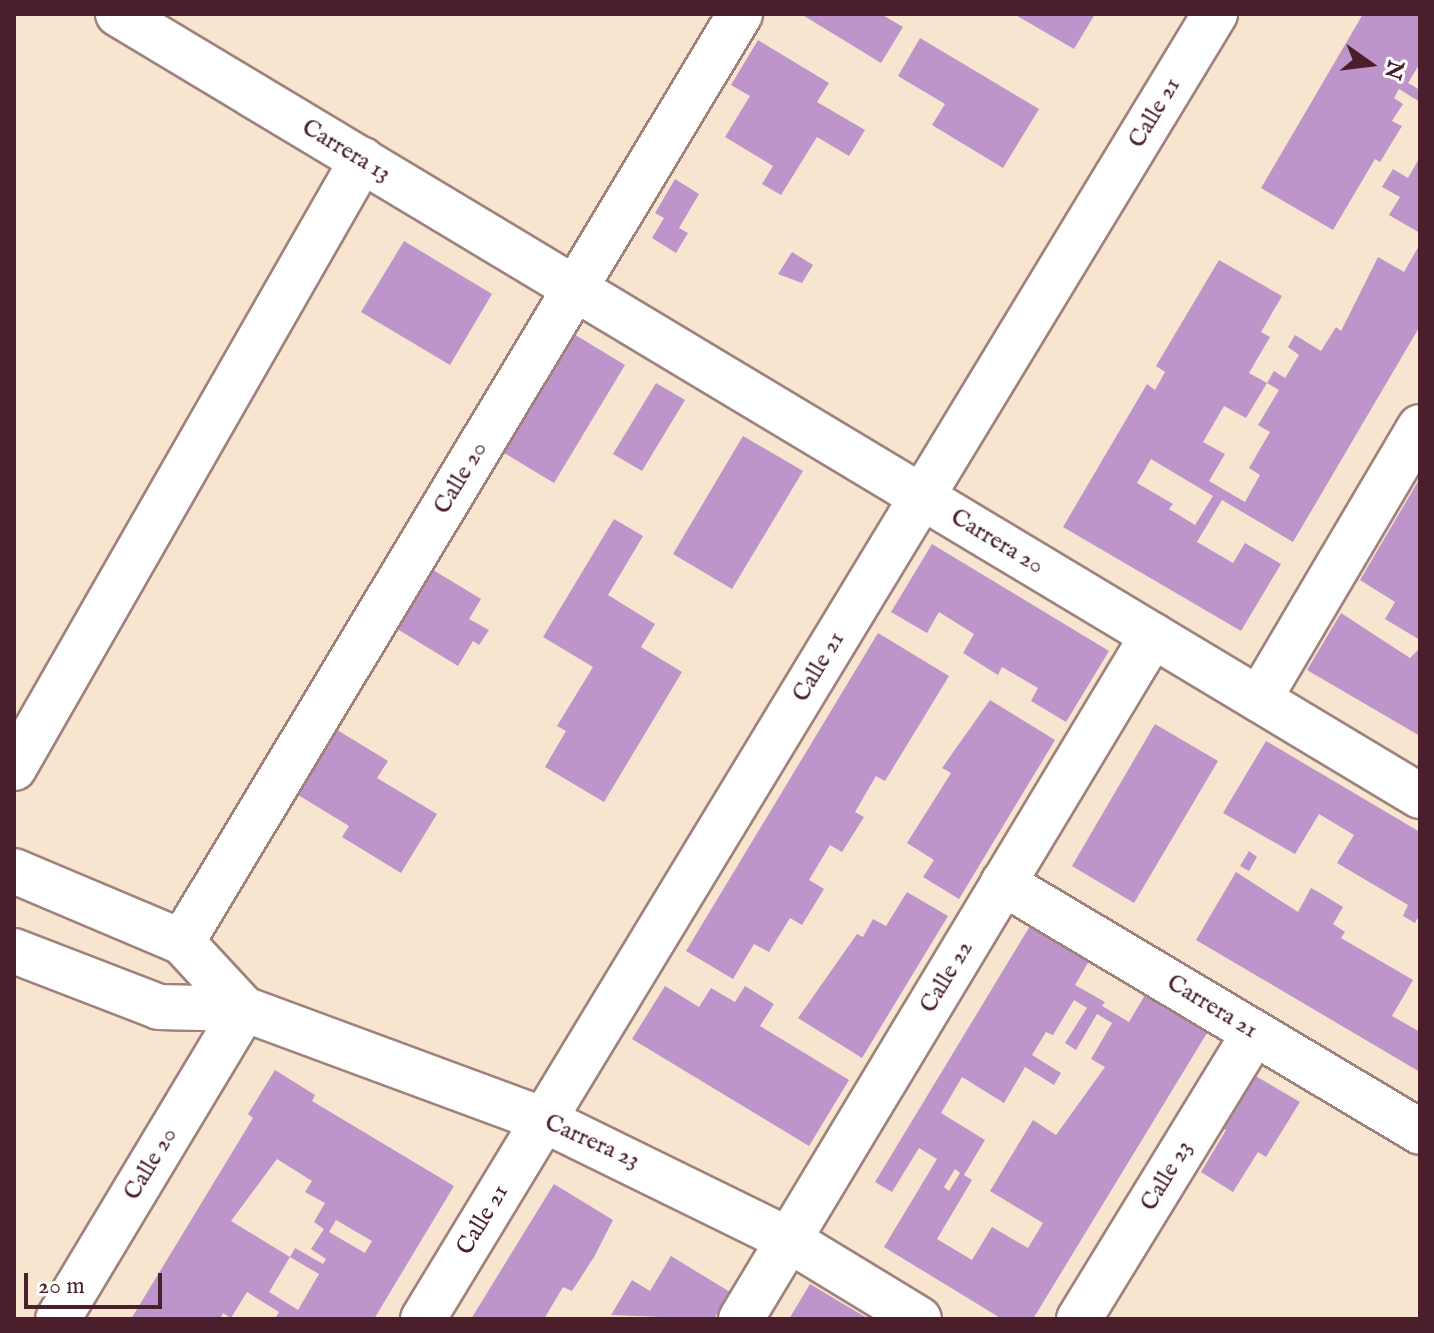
<!DOCTYPE html>
<html>
<head>
<meta charset="utf-8">
<style>
	body { margin:0 }
	#map { position:relative; width:1434px; height:1333px; overflow:hidden; background:#f7e5cf; font-family:"IM FELL English",serif }
	div>[style] { position:absolute }
	[style*='--x'] { left:calc(var(--x)*1px); top:calc(var(--y)*1px); width:calc(var(--w)*1px); rotate:calc(var(--a)*1deg) }
	.building>* { inset:0; background:#bd95cb }
	.roads { filter:drop-shadow(2px 0 #a0827d) drop-shadow(-2px 0 #a0827d) drop-shadow(0 2px #a0827d) drop-shadow(0 -2px #a0827d) }
	.minor>* { height:44px; margin:-22px; padding:0 22px; transform-origin:22px; border-radius:22px; background:#fff }
	span { translate:-50% -50%; white-space:nowrap; text-align:center; line-height:1.15; -webkit-text-stroke:6px #fff; paint-order:stroke }
	.street-label { font-size:24px; color:#4a1f2b }
	.frame { position:absolute; inset:0; border:16px solid #4a1f2b; pointer-events:none }
	.north { position:absolute; left:1330px; top:24px; width:80px; height:80px; -webkit-text-stroke:6px #fff; paint-order:stroke; rotate:104deg; font-size:22px; font-weight:700; line-height:32px; text-align:center; color:#4a1f2b }
	.north::after { content:''; display:block; margin:auto; width:28px; height:36px; background:#4a1f2b; clip-path:polygon(50% 0,100% 100%,50% 72%,0 100%) }
	.scale { position:absolute; left:24px; top:1273px; width:138px; height:36px; box-sizing:border-box; border:4px solid #4a1f2b; border-top:0; padding-left:10px; font-size:24px; line-height:28px; white-space:nowrap; color:#4a1f2b; -webkit-text-stroke:6px #fff; paint-order:stroke }
</style>
</head>
<body>
<div id="map">
	<div class="building">
		<i style="clip-path:polygon(801px 14px,881px 14px,903px 27px,881px 63px)"></i>
		<i style="clip-path:polygon(1014px 14px,1095px 14px,1074px 49px)"></i>
		<i style="clip-path:polygon(1363px 14px,1420px 14px,1420px 63px,1408px 83px,1420px 90px,1420px 102px,1399px 89px,1394px 98px,1403px 104px,1392px 121px,1402px 126px,1380px 162px,1375px 159px,1333px 230px,1261px 188px)"></i>
		<i style="clip-path:polygon(920px 38px,1039px 109px,1003px 168px,932px 125px,945px 104px,898px 76px)"></i>
		<i style="clip-path:polygon(758px 40px,829px 83px,817px 102px,865px 130px,849px 156px,817px 137px,781px 195px,762px 184px,773px 166px,725px 137px,750px 96px,731px 85px)"></i>
		<i style="clip-path:polygon(1420px 157px,1420px 233px,1389px 215px,1400px 197px,1382px 187px,1393px 169px,1408px 178px)"></i>
		<i style="clip-path:polygon(675px 179px,699px 194px,679px 228px,688px 233px,676px 253px,652px 238px,664px 218px,655px 213px)"></i>
		<i style="clip-path:polygon(404px 241px,492px 294px,450px 365px,361px 312px)"></i>
		<i style="clip-path:polygon(evenodd,1420px 244px,1420px 326px,1293px 542px,1222px 500px,1197px 542px,1233px 563px,1245px 543px,1281px 564px,1241px 631px,1063px 527px,1147px 384px,1155px 390px,1165px 372px,1156px 366px,1219px 260px,1282px 296px,1261px 332px,1270px 337px,1249px 373px,1267px 383px,1274px 371px,1285px 378px,1299px 355px,1288px 347px,1295px 335px,1321px 351px,1336px 327px,1341px 331px,1378px 257px,1404px 272px,1420px 244px,1267px 383px,1279px 390px,1258px 425px,1270px 432px,1249px 468px,1260px 475px,1245px 502px,1209px 481px,1225px 454px,1203px 442px,1224px 406px,1246px 418px,1267px 383px,1420px 244px,1151px 459px,1213px 496px,1195px 525px,1169px 509px,1173px 504px,1137px 483px,1151px 459px)"></i>
		<i style="clip-path:polygon(792px 252px,813px 265px,802px 283px,778px 274px)"></i>
		<i style="clip-path:polygon(567px 330px,625px 365px,554px 483px,496px 448px)"></i>
		<i style="clip-path:polygon(656px 383px,685px 400px,642px 471px,613px 454px)"></i>
		<i style="clip-path:polygon(743px 436px,803px 471px,732px 589px,673px 554px)"></i>
		<i style="clip-path:polygon(1420px 478px,1420px 640px,1385px 619px,1395px 602px,1360px 580px)"></i>
		<i style="clip-path:polygon(614px 519px,643px 536px,608px 595px,655px 624px,641px 647px,682px 672px,604px 802px,545px 767px,566px 731px,557px 726px,593px 667px,543px 637px)"></i>
		<i style="clip-path:polygon(932px 544px,1109px 651px,1066px 722px,1031px 701px,1038px 688px,1002px 667px,998px 675px,963px 653px,974px 634px,939px 612px,927px 633px,891px 612px)"></i>
		<i style="clip-path:polygon(425px 565px,481px 599px,469px 619px,489px 630px,479px 645px,473px 641px,458px 666px,389px 624px)"></i>
		<i style="clip-path:polygon(1341px 613px,1410px 658px,1420px 648px,1420px 736px,1307px 670px)"></i>
		<i style="clip-path:polygon(878px 633px,949px 676px,885px 781px,876px 776px,855px 812px,864px 817px,842px 852px,830px 845px,809px 880px,824px 889px,802px 925px,790px 918px,769px 952px,754px 944px,733px 979px,686px 951px)"></i>
		<i style="clip-path:polygon(990px 700px,1055px 740px,959px 899px,923px 877px,934px 860px,907px 843px,951px 773px,942px 768px)"></i>
		<i style="clip-path:polygon(1155px 724px,1218px 761px,1134px 903px,1072px 866px)"></i>
		<i style="clip-path:polygon(329px 725px,388px 761px,377px 778px,437px 814px,401px 873px,342px 837px,349px 826px,290px 790px)"></i>
		<i style="clip-path:polygon(1266px 741px,1420px 832px,1420px 914px,1415px 923px,1403px 916px,1408px 905px,1337px 863px,1354px 835px,1319px 814px,1295px 854px,1223px 813px)"></i>
		<i style="clip-path:polygon(1249px 851px,1257px 857px,1249px 871px,1240px 866px)"></i>
		<i style="clip-path:polygon(1236px 872px,1298px 912px,1311px 888px,1320px 893px,1343px 907px,1333px 924px,1345px 932px,1341px 938px,1413px 980px,1392px 1016px,1420px 1032px,1420px 1072px,1196px 940px)"></i>
		<i style="clip-path:polygon(907px 892px,948px 916px,862px 1058px,798px 1018px,857px 934px,863px 937px,873px 919px,886px 926px)"></i>
		<i style="clip-path:polygon(evenodd,1030px 926px,1089px 961px,1075px 985px,1105px 1002px,1102px 1006px,1129px 1022px,1145px 995px,1207px 1033px,1033px 1319px,1002px 1319px,884px 1247px,937px 1159px,919px 1148px,892px 1192px,875px 1182px,1030px 926px,1074px 1000px,1087px 1008px,1065px 1043px,1076px 1050px,1097px 1014px,1112px 1023px,1091px 1059px,1105px 1067px,1056px 1135px,1033px 1120px,990px 1191px,1043px 1223px,1028px 1248px,992px 1227px,972px 1260px,937px 1239px,972px 1180px,964px 1175px,985px 1140px,941px 1113px,962px 1077px,1004px 1103px,1025px 1067px,1054px 1085px,1061px 1073px,1032px 1055px,1046px 1032px,1053px 1035px,1074px 1000px,1030px 926px,955px 1169px,960px 1173px,949px 1191px,944px 1187px,955px 1169px)"></i>
		<i style="clip-path:polygon(665px 986px,699px 1007px,711px 988px,735px 1002px,745px 986px,774px 1004px,760px 1026px,849px 1080px,809px 1146px,632px 1039px)"></i>
		<i style="clip-path:polygon(evenodd,275px 1070px,315px 1095px,312px 1101px,454px 1186px,374px 1319px,275px 1319px,279px 1312px,247px 1292px,231px 1318px,223px 1313px,220px 1319px,131px 1319px,253px 1118px,248px 1114px,275px 1070px,277px 1159px,312px 1181px,305px 1192px,325px 1203px,314px 1222px,324px 1229px,311px 1249px,326px 1259px,323px 1264px,295px 1248px,290px 1257px,319px 1274px,298px 1310px,269px 1292px,290px 1257px,231px 1221px,277px 1159px,275px 1070px,336px 1220px,372px 1241px,365px 1253px,329px 1232px,336px 1220px)"></i>
		<i style="clip-path:polygon(1247px 1071px,1300px 1102px,1266px 1157px,1258px 1152px,1233px 1192px,1201px 1172px,1226px 1130px,1215px 1125px)"></i>
		<i style="clip-path:polygon(554px 1184px,613px 1220px,594px 1257px,572px 1291px,563px 1287px,544px 1319px,471px 1319px)"></i>
		<i style="clip-path:polygon(671px 1256px,730px 1292px,714px 1319px,611px 1315px,632px 1280px,650px 1291px)"></i>
		<i style="clip-path:polygon(810px 1284px,845px 1305px,869px 1319px,789px 1319px)"></i>
	</div>
	<div class="roads">
		<div class="minor">
			<i style="--x:118;--y:14;--w:1519;--a:30.99"></i>
			<i style="--x:1259;--y:699;--w:316;--a:-59.4"></i>
			<i style="--x:14;--y:768;--w:701;--a:-60.21"></i>
			<i style="--x:14;--y:871;--w:182;--a:22.9"></i>
			<i style="--x:182;--y:942;--w:91;--a:47.2"></i>
			<i style="--x:1003;--y:883;--w:486;--a:30.8"></i>
			<i style="--x:182;--y:942;--w:1083;--a:-58.98"></i>
			<i style="--x:14;--y:951;--w:155;--a:21.1"></i>
			<i style="--x:159;--y:1007;--w:85;--a:1.3"></i>
			<i style="--x:244;--y:1009;--w:320;--a:20.3"></i>
			<i style="--x:544;--y:1120;--w:273;--a:26.1"></i>
			<i style="--x:789;--y:1240;--w:152;--a:31.3"></i>
			<i style="--x:58;--y:1319;--w:362;--a:-59"></i>
			<i style="--x:423;--y:1319;--w:1527;--a:-58.75"></i>
			<i style="--x:741;--y:1319;--w:798;--a:-58.94"></i>
			<i style="--x:1079;--y:1319;--w:335;--a:-58.5"></i>
		</div>
	</div>
	<div class="street-label">
		<span style="left:1155px;top:113px;rotate:-59deg">Calle 21</span>
		<span style="left:346px;top:151px;rotate:31deg">Carrera 13</span>
		<span style="left:461px;top:478px;rotate:-59deg">Calle 20</span>
		<span style="left:997px;top:542px;rotate:31deg">Carrera 20</span>
		<span style="left:819px;top:667px;rotate:-59deg">Calle 21</span>
		<span style="left:947px;top:977px;rotate:-59deg">Calle 22</span>
		<span style="left:1212px;top:1007px;rotate:31deg">Carrera 21</span>
		<span style="left:592px;top:1142px;rotate:24deg">Carrera 23</span>
		<span style="left:151px;top:1164px;rotate:-59deg">Calle 20</span>
		<span style="left:1167px;top:1176px;rotate:-59deg">Calle 23</span>
		<span style="left:483px;top:1220px;rotate:-59deg">Calle 21</span>
	</div>
	<div class="frame"></div>
	<div class="north">N</div>
	<div class="scale">20 m</div>
</div>
</body>
</html>
